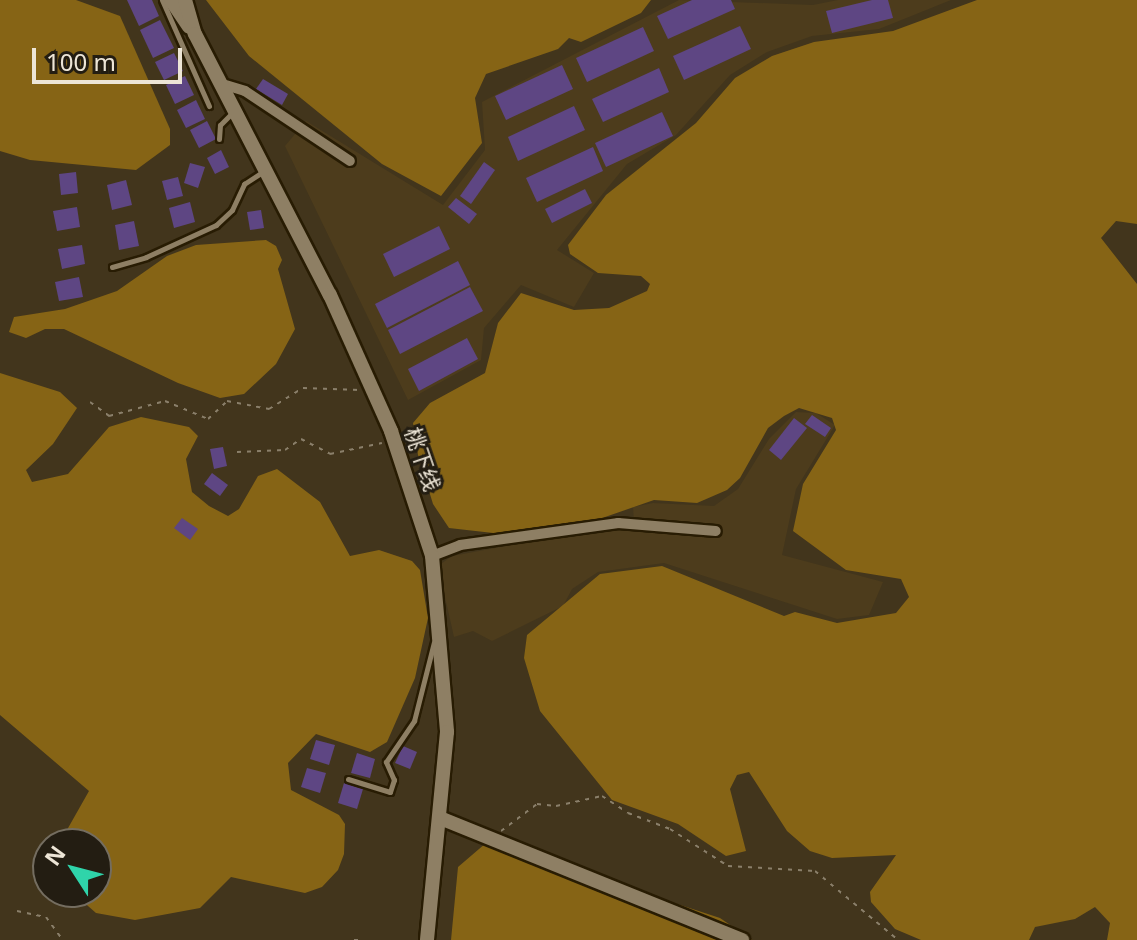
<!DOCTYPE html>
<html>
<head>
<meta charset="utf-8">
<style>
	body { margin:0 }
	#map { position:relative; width:1137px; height:940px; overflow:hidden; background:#42351c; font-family:"Noto Sans","Noto Sans SC",sans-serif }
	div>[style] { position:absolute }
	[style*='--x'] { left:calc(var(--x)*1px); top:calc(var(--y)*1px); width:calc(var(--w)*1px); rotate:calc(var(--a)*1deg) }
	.built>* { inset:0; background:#4d3c1c }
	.forest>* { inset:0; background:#866415 }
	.building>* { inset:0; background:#5e4683 }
	.path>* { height:2px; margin-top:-1px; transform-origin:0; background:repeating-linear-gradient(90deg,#8a7f6a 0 4px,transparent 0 10px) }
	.roads { filter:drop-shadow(2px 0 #281c03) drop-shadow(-2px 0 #281c03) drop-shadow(0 2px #281c03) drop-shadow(0 -2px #281c03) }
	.lane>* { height:5px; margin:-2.5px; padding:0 2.5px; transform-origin:2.5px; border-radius:2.5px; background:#8e7f64 }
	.street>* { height:10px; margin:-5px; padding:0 5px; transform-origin:5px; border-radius:5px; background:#8e7f64 }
	.secondary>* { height:14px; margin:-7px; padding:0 7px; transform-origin:7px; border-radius:7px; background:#8e7f64 }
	span { translate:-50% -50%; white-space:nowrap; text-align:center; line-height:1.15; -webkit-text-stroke:6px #231d12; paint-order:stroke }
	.street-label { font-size:22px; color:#ede5d6 }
	.north { position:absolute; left:32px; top:828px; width:80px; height:80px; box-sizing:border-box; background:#231d12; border:2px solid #746d60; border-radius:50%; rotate:306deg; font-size:22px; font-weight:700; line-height:32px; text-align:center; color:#ede5d6 }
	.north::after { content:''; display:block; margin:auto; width:28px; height:36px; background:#2fd4aa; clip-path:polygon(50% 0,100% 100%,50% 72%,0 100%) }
	.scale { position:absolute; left:32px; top:48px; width:150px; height:36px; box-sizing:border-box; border:4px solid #ede5d6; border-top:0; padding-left:10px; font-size:24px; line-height:28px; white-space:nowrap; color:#ede5d6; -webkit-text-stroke:6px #231d12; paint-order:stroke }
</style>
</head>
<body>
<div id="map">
	<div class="built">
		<i style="clip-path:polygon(679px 0,813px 5px,838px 0,951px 0,879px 29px,812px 36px,767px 52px,730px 75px,676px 135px,627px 164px,557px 250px,594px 273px,574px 307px,521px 285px,484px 328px,481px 360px,408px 400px,285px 146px,306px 121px,443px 205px,485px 150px,482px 102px)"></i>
		<i style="clip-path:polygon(796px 412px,816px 413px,835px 425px,796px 489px,782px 555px,883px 582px,869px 615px,837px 619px,664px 563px,598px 572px,572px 589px,563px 606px,492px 641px,473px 631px,454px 637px,438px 566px,452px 556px,634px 522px,633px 507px,653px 503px,714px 506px,738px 489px,769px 439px)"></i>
	</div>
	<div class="forest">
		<i style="clip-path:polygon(0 0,76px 0,120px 16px,170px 129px,170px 145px,136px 170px,30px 160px,0 151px)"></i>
		<i style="clip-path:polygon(206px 0,651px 0,641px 13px,581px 42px,569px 38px,558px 49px,486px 74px,475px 98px,482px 143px,441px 196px,382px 164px,249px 56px)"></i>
		<i style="clip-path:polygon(977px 0,1137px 0,1137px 224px,1116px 221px,1101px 238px,1137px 284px,1137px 940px,1107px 940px,1110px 923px,1095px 907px,1075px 919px,1035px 927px,1029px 940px,921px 940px,895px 929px,871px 902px,870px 892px,896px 855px,832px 858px,810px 851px,787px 831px,749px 772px,737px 775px,730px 789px,746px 851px,726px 856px,678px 824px,612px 800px,540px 711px,524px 658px,527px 635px,600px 574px,662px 566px,784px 616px,795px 612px,837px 623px,896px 613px,909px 597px,901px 579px,846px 570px,793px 531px,803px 484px,836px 430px,832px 418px,799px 408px,784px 416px,768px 428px,740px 478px,727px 490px,697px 503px,654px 500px,585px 524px,502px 534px,449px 528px,433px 504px,418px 455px,413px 423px,430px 403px,485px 373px,498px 323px,521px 293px,574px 310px,609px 308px,647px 291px,650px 284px,641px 276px,598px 273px,570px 254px,568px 245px,606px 195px,696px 123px,735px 78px,772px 56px,814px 42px,893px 31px)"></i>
		<i style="clip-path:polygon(266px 240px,276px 246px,282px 260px,278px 269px,295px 329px,276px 364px,244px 394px,220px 398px,178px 383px,64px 329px,45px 329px,26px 338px,9px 332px,14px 317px,65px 309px,117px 291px,167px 256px,196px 245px)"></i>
		<i style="clip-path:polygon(0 373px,60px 392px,77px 408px,53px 444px,26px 470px,32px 482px,68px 474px,109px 427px,141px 417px,189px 427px,198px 436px,186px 459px,192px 492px,209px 506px,228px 516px,239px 509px,258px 476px,277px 469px,320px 502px,350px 556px,379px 550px,412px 561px,420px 570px,428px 618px,415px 678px,387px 742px,370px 752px,316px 734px,288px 763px,291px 790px,339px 815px,345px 824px,344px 854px,338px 870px,322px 887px,305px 893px,231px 877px,200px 908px,135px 920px,96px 913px,72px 892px,96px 892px,96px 844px,59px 844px,89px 791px,0 715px)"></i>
		<i style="clip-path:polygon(486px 843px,632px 903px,665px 900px,720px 918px,752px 940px,451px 940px,458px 867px)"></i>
	</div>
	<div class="building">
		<i style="clip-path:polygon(127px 0,152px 0,159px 16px,139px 26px)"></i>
		<i style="clip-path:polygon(692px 0,731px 0,735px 9px,668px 39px,657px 16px)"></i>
		<i style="clip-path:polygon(872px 0,888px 0,893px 18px,832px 33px,826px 11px)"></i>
		<i style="clip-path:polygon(160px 20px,174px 48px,153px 58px,140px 30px)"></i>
		<i style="clip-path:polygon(740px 26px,751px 49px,684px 80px,673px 56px)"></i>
		<i style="clip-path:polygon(643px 27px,654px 51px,587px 82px,576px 58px)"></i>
		<i style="clip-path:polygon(174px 53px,183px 71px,164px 80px,155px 62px)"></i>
		<i style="clip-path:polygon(562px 65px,573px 89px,506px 120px,495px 96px)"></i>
		<i style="clip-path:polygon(659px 68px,669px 92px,603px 122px,592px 99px)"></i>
		<i style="clip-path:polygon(185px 76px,194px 95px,175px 104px,166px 85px)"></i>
		<i style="clip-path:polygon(263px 79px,288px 94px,282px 105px,256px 89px)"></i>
		<i style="clip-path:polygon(196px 100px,205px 119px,186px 128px,177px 110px)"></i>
		<i style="clip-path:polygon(574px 106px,585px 130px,518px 161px,508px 137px)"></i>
		<i style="clip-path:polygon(662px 112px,673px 136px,606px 167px,595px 143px)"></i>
		<i style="clip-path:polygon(207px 121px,216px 139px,199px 148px,190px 130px)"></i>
		<i style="clip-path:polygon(593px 147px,603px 171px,537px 202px,526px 178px)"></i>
		<i style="clip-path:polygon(221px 150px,229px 167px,215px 174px,207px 158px)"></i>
		<i style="clip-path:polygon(484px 162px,495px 170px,471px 204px,460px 196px)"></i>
		<i style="clip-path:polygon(190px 163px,205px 167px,198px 188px,184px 183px)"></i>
		<i style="clip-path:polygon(76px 172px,78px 193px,61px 195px,59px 174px)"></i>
		<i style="clip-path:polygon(178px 177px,183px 196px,167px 200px,162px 181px)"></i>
		<i style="clip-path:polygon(126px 180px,132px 205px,112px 210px,107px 185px)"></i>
		<i style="clip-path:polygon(585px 189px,592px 203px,552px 223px,545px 209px)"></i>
		<i style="clip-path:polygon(456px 198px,477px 214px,469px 224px,448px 207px)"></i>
		<i style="clip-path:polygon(190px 202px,195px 222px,174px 228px,169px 208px)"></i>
		<i style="clip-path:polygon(77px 207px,80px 227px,57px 231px,53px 211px)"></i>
		<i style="clip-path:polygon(261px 210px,264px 228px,250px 230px,247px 212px)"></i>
		<i style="clip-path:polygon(134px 221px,139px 246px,119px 250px,115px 225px)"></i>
		<i style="clip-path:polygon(439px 226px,450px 249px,394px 277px,383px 254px)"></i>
		<i style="clip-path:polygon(82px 245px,85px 264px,62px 269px,58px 249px)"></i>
		<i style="clip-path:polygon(458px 261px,470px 285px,387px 328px,375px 304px)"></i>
		<i style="clip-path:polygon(79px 277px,83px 297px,59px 301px,55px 282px)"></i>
		<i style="clip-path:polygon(470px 287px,483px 311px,400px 354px,388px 330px)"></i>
		<i style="clip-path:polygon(467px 338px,478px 359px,419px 391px,408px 369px)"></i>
		<i style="clip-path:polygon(812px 415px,831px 428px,825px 437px,805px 424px)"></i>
		<i style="clip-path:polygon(794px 418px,807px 428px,781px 460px,769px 450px)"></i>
		<i style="clip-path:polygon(223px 447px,227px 466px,214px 469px,210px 449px)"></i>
		<i style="clip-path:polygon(212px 473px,228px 485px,220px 496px,204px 484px)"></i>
		<i style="clip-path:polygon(182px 518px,198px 529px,190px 540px,174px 528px)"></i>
		<i style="clip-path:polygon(316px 740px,335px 745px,329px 765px,310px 759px)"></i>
		<i style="clip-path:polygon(403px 746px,417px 752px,410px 769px,395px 763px)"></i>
		<i style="clip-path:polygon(357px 753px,375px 759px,370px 778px,351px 773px)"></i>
		<i style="clip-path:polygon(307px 768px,326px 773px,320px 793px,301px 787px)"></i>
		<i style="clip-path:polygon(344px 783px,363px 789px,357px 809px,338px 803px)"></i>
	</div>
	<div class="path">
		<i style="--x:90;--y:402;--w:24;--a:36"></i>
		<i style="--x:109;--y:416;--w:58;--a:-15"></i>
		<i style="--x:165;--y:401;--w:47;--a:22.7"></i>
		<i style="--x:208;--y:419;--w:26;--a:-43"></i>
		<i style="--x:227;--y:401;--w:43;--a:10.8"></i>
		<i style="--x:269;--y:409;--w:40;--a:-32"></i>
		<i style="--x:303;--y:388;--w:57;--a:2"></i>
		<i style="--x:237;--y:452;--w:48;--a:-2.4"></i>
		<i style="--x:285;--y:450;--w:19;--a:-35"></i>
		<i style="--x:301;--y:439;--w:33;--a:27"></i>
		<i style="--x:330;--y:454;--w:53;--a:-11.9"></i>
		<i style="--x:501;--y:831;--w:45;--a:-36.9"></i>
		<i style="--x:537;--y:804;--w:19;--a:6"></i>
		<i style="--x:556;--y:806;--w:47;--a:-12.3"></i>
		<i style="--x:602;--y:796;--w:31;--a:33"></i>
		<i style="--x:628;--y:813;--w:45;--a:20.9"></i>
		<i style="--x:670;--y:829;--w:69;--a:32.5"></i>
		<i style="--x:728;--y:866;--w:87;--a:3.3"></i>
		<i style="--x:815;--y:871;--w:108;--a:39.7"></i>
		<i style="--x:17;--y:911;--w:30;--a:12"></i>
		<i style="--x:46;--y:917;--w:29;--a:54"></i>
		<i style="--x:354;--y:940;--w:5;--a:0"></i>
	</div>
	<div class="roads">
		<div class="lane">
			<i style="--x:162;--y:0;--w:116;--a:66.1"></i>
			<i style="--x:219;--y:139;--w:14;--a:-86"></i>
			<i style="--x:220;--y:125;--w:18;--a:-45"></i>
			<i style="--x:112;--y:267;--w:35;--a:-16"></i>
			<i style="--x:146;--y:257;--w:77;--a:-24.6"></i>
			<i style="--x:216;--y:225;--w:22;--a:-43"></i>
			<i style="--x:232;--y:210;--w:29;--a:-65"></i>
			<i style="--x:244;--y:184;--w:24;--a:-33"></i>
			<i style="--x:348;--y:779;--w:44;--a:17.2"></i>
			<i style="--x:390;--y:792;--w:13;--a:-72"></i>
			<i style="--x:394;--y:780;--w:20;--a:-114"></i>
			<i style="--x:386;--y:762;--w:50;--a:-55.7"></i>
			<i style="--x:414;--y:721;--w:81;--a:-75.8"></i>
		</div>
		<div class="street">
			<i style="--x:219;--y:83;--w:27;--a:17"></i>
			<i style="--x:245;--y:91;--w:126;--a:33.7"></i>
			<i style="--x:432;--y:556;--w:30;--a:-21"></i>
			<i style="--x:460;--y:545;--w:160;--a:-7.9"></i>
			<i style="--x:618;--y:523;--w:98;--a:4.7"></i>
		</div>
		<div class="secondary">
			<i style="--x:171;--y:0;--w:32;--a:56"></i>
			<i style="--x:185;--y:0;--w:35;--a:74"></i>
			<i style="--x:195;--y:34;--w:294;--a:62.7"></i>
			<i style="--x:330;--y:295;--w:149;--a:65.8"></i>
			<i style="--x:391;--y:431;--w:132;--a:71.8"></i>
			<i style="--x:432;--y:556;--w:177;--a:85.1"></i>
			<i style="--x:447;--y:732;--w:209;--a:95.5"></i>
			<i style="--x:440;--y:818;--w:326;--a:22"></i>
		</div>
	</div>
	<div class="street-label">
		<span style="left:423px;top:459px;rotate:71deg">桃下线</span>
	</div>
	<div class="north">N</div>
	<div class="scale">100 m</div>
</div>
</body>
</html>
